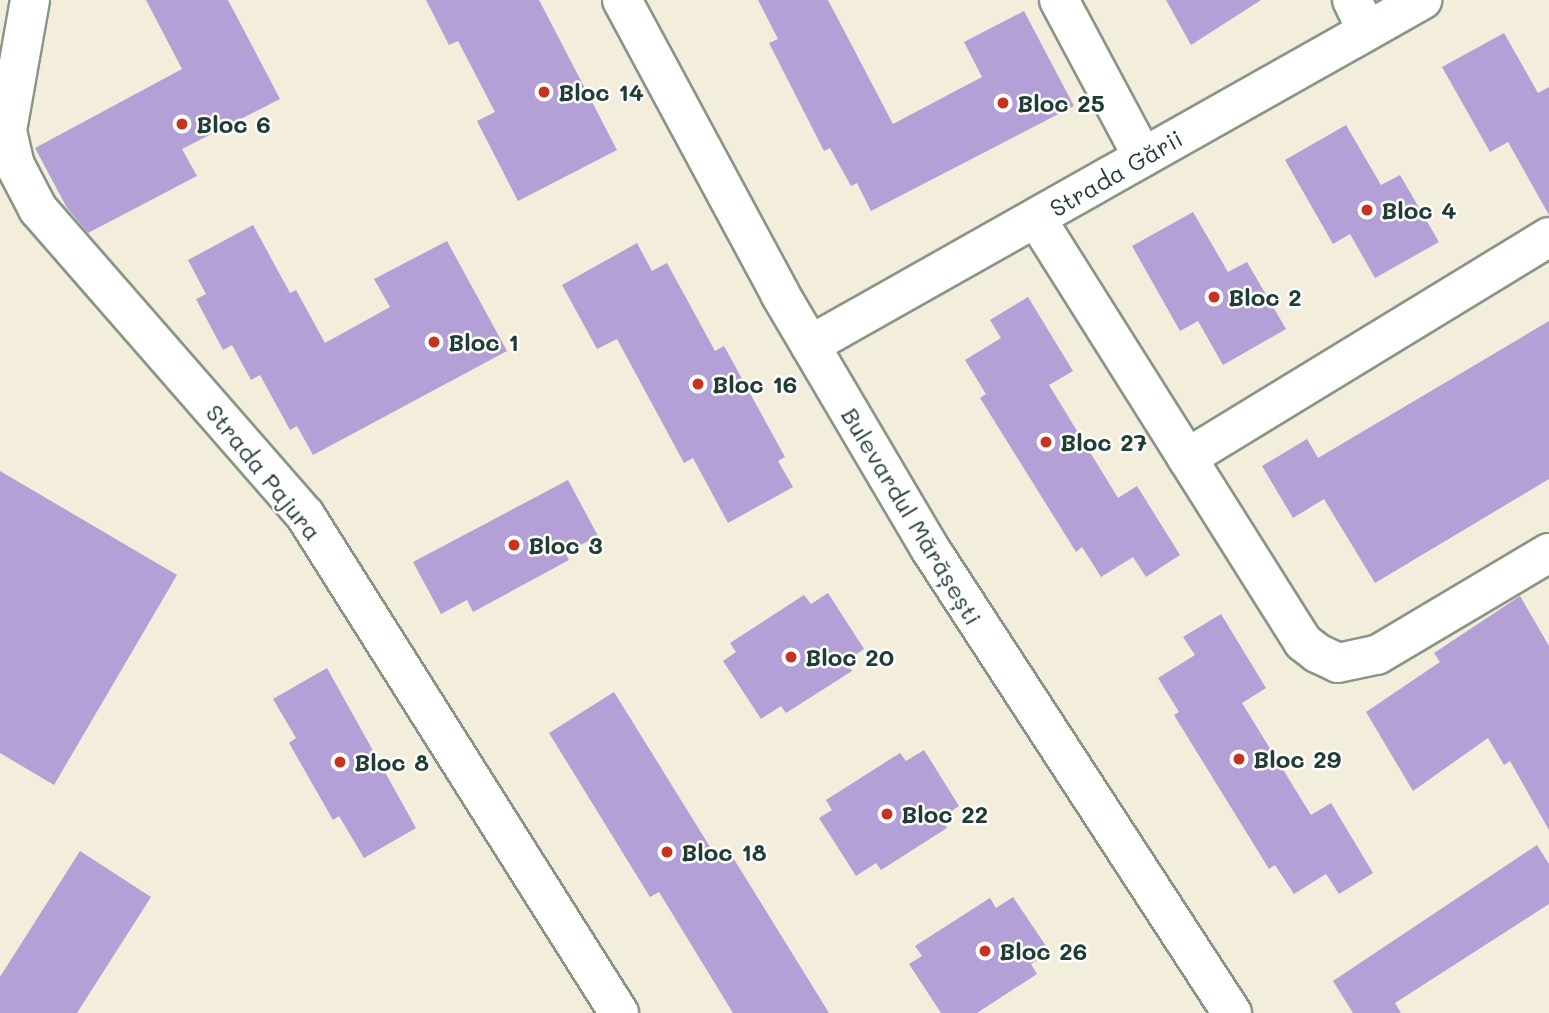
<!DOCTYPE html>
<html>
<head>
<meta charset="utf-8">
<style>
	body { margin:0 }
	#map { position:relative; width:1549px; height:1013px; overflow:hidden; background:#f2eedb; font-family:Mali,sans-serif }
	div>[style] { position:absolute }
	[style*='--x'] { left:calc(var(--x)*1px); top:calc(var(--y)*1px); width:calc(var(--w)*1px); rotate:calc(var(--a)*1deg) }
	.building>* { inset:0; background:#b2a0d7 }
	.roads { filter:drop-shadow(2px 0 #889688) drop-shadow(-2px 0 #889688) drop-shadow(0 2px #889688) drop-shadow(0 -2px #889688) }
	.minor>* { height:38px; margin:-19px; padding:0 19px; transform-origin:19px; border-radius:19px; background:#fff }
	.major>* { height:38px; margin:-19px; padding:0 19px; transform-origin:19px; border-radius:19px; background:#fff }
	.dots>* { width:19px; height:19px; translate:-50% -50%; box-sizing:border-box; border:4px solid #fff; border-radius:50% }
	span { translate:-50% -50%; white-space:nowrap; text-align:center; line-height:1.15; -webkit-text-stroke:5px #fff; paint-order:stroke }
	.poi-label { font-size:24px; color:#1f3d34; font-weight:700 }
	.left { translate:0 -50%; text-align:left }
	.street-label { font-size:24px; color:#1f3d34 }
</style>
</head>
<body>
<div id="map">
	<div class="building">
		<i style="clip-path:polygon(146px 0,228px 0,280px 99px,182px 149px,197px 176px,88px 233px,67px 208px,35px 148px,182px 69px)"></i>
		<i style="clip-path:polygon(426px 0,539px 0,617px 150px,518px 201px,477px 121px,495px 112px,458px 41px,449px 45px)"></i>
		<i style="clip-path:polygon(758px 0,828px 0,893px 124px,982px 77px,964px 42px,1024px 11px,1074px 106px,871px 211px,857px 183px,851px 186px,830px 148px,824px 151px,769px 43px,778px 39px)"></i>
		<i style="clip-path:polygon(1166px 0,1261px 0,1191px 45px)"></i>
		<i style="clip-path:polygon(1504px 33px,1538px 93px,1549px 87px,1549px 215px,1508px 142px,1490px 152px,1442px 67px)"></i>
		<i style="clip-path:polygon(1346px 125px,1381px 185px,1400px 175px,1439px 242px,1375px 278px,1350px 234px,1333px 244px,1285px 160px)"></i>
		<i style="clip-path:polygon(1193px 212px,1228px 272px,1247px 262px,1286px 329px,1223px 365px,1198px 321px,1180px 331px,1132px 246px)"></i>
		<i style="clip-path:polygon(253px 225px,290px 293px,296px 290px,325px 343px,390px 307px,374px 279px,447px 241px,507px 351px,313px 455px,297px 426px,290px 430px,260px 375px,251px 380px,232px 345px,223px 350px,196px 299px,206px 294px,188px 260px)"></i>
		<i style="clip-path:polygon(637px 243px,652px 271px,667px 263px,715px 351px,724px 346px,785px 457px,778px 461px,793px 487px,728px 523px,693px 458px,684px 463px,617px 339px,597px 349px,562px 285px)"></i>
		<i style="clip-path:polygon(1028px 297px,1073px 371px,1049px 385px,1118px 498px,1137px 486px,1180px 555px,1146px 577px,1133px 557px,1101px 577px,1082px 547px,1076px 552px,980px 398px,986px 394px,965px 360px,1001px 338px,990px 320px)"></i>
		<i style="clip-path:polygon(1549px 321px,1549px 479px,1375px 583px,1324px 499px,1293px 518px,1262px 466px,1307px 439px,1318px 458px)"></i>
		<i style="clip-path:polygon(0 471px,177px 575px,54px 785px,0 753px)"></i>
		<i style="clip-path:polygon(568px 480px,598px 536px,565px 553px,569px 560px,473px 612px,467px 600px,441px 614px,413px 562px)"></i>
		<i style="clip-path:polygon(828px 593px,864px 649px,846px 661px,852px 671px,786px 713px,781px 706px,761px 719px,723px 661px,736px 652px,730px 643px,804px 595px,811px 604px)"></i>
		<i style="clip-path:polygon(1520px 596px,1549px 646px,1549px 830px,1510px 761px,1504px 765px,1488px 738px,1413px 791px,1366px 712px,1440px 662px,1434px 653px)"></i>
		<i style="clip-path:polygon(1221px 614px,1266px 688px,1242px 703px,1311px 815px,1331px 803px,1373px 873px,1339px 894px,1326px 874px,1294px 894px,1275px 865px,1269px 869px,1174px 715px,1179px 712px,1158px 678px,1195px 655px,1183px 637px)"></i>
		<i style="clip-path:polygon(327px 668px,416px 828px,364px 858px,339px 816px,333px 820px,289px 743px,296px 738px,273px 699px)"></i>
		<i style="clip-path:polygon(614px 692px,715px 855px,727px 848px,829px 1013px,733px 1013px,659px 892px,650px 897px,549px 733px)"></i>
		<i style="clip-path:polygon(924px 750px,959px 806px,941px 818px,947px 828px,881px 870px,876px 863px,856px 876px,819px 818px,832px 810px,826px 800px,900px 753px,906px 761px)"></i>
		<i style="clip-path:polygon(1537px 845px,1549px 864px,1549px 904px,1395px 1003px,1401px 1013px,1353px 1013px,1333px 981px)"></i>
		<i style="clip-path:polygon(80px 851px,151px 897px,77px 1013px,0 1013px,0 977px)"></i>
		<i style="clip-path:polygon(1013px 897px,1050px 952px,1031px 964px,1037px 974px,977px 1013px,941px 1013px,909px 964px,922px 956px,915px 946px,990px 898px,996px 908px)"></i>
	</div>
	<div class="roads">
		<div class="minor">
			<i style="--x:30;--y:0;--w:133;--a:100"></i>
			<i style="--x:7;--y:131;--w:35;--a:77"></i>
			<i style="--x:15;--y:165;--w:50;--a:62.4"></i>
			<i style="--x:38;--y:209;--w:406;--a:48.9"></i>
			<i style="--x:305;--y:515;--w:589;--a:57.77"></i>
			<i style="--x:1059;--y:0;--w:178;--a:61.9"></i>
			<i style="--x:1352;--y:0;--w:34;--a:64"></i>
			<i style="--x:1036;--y:218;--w:501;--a:57.8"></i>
			<i style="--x:1303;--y:642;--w:18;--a:38"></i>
			<i style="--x:1317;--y:653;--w:23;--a:25"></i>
			<i style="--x:1338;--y:663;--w:40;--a:-12"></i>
			<i style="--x:1377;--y:655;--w:200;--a:-30.7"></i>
			<i style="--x:810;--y:345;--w:703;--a:-29.41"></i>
			<i style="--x:1187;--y:458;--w:424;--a:-31.4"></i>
		</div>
		<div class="major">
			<i style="--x:622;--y:0;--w:334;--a:61.7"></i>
			<i style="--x:780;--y:294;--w:294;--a:59.5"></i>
			<i style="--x:929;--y:547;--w:556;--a:56.97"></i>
		</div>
	</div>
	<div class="dots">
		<i style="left:544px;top:92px;background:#c8321e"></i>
		<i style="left:1003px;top:103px;background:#c8321e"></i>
		<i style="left:182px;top:124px;background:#c8321e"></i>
		<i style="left:1367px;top:210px;background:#c8321e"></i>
		<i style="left:1214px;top:297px;background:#c8321e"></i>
		<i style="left:434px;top:342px;background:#c8321e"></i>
		<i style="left:698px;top:384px;background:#c8321e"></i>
		<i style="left:1046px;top:442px;background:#c8321e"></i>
		<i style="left:514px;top:545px;background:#c8321e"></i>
		<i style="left:791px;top:657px;background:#c8321e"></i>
		<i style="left:1239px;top:759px;background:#c8321e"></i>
		<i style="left:340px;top:762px;background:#c8321e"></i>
		<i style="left:887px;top:814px;background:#c8321e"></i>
		<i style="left:667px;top:852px;background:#c8321e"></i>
		<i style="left:985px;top:951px;background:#c8321e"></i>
	</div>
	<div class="poi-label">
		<span class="left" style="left:558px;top:92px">Bloc 14</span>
		<span class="left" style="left:1017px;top:103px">Bloc 25</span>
		<span class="left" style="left:196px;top:124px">Bloc 6</span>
		<span class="left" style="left:1381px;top:210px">Bloc 4</span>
		<span class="left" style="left:1228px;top:297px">Bloc 2</span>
		<span class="left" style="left:448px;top:342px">Bloc 1</span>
		<span class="left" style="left:712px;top:384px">Bloc 16</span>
		<span class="left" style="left:1060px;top:442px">Bloc 27</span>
		<span class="left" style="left:528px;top:545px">Bloc 3</span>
		<span class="left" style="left:805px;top:657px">Bloc 20</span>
		<span class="left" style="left:1253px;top:759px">Bloc 29</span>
		<span class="left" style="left:354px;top:762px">Bloc 8</span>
		<span class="left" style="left:901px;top:814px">Bloc 22</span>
		<span class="left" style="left:681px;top:852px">Bloc 18</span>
		<span class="left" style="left:999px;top:951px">Bloc 26</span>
	</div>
	<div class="street-label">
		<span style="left:1116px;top:173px;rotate:-30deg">Strada Gării</span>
		<span style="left:264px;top:472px;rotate:51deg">Strada Pajura</span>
		<span style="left:912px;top:516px;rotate:59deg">Bulevardul Mărășești</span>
	</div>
</div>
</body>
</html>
